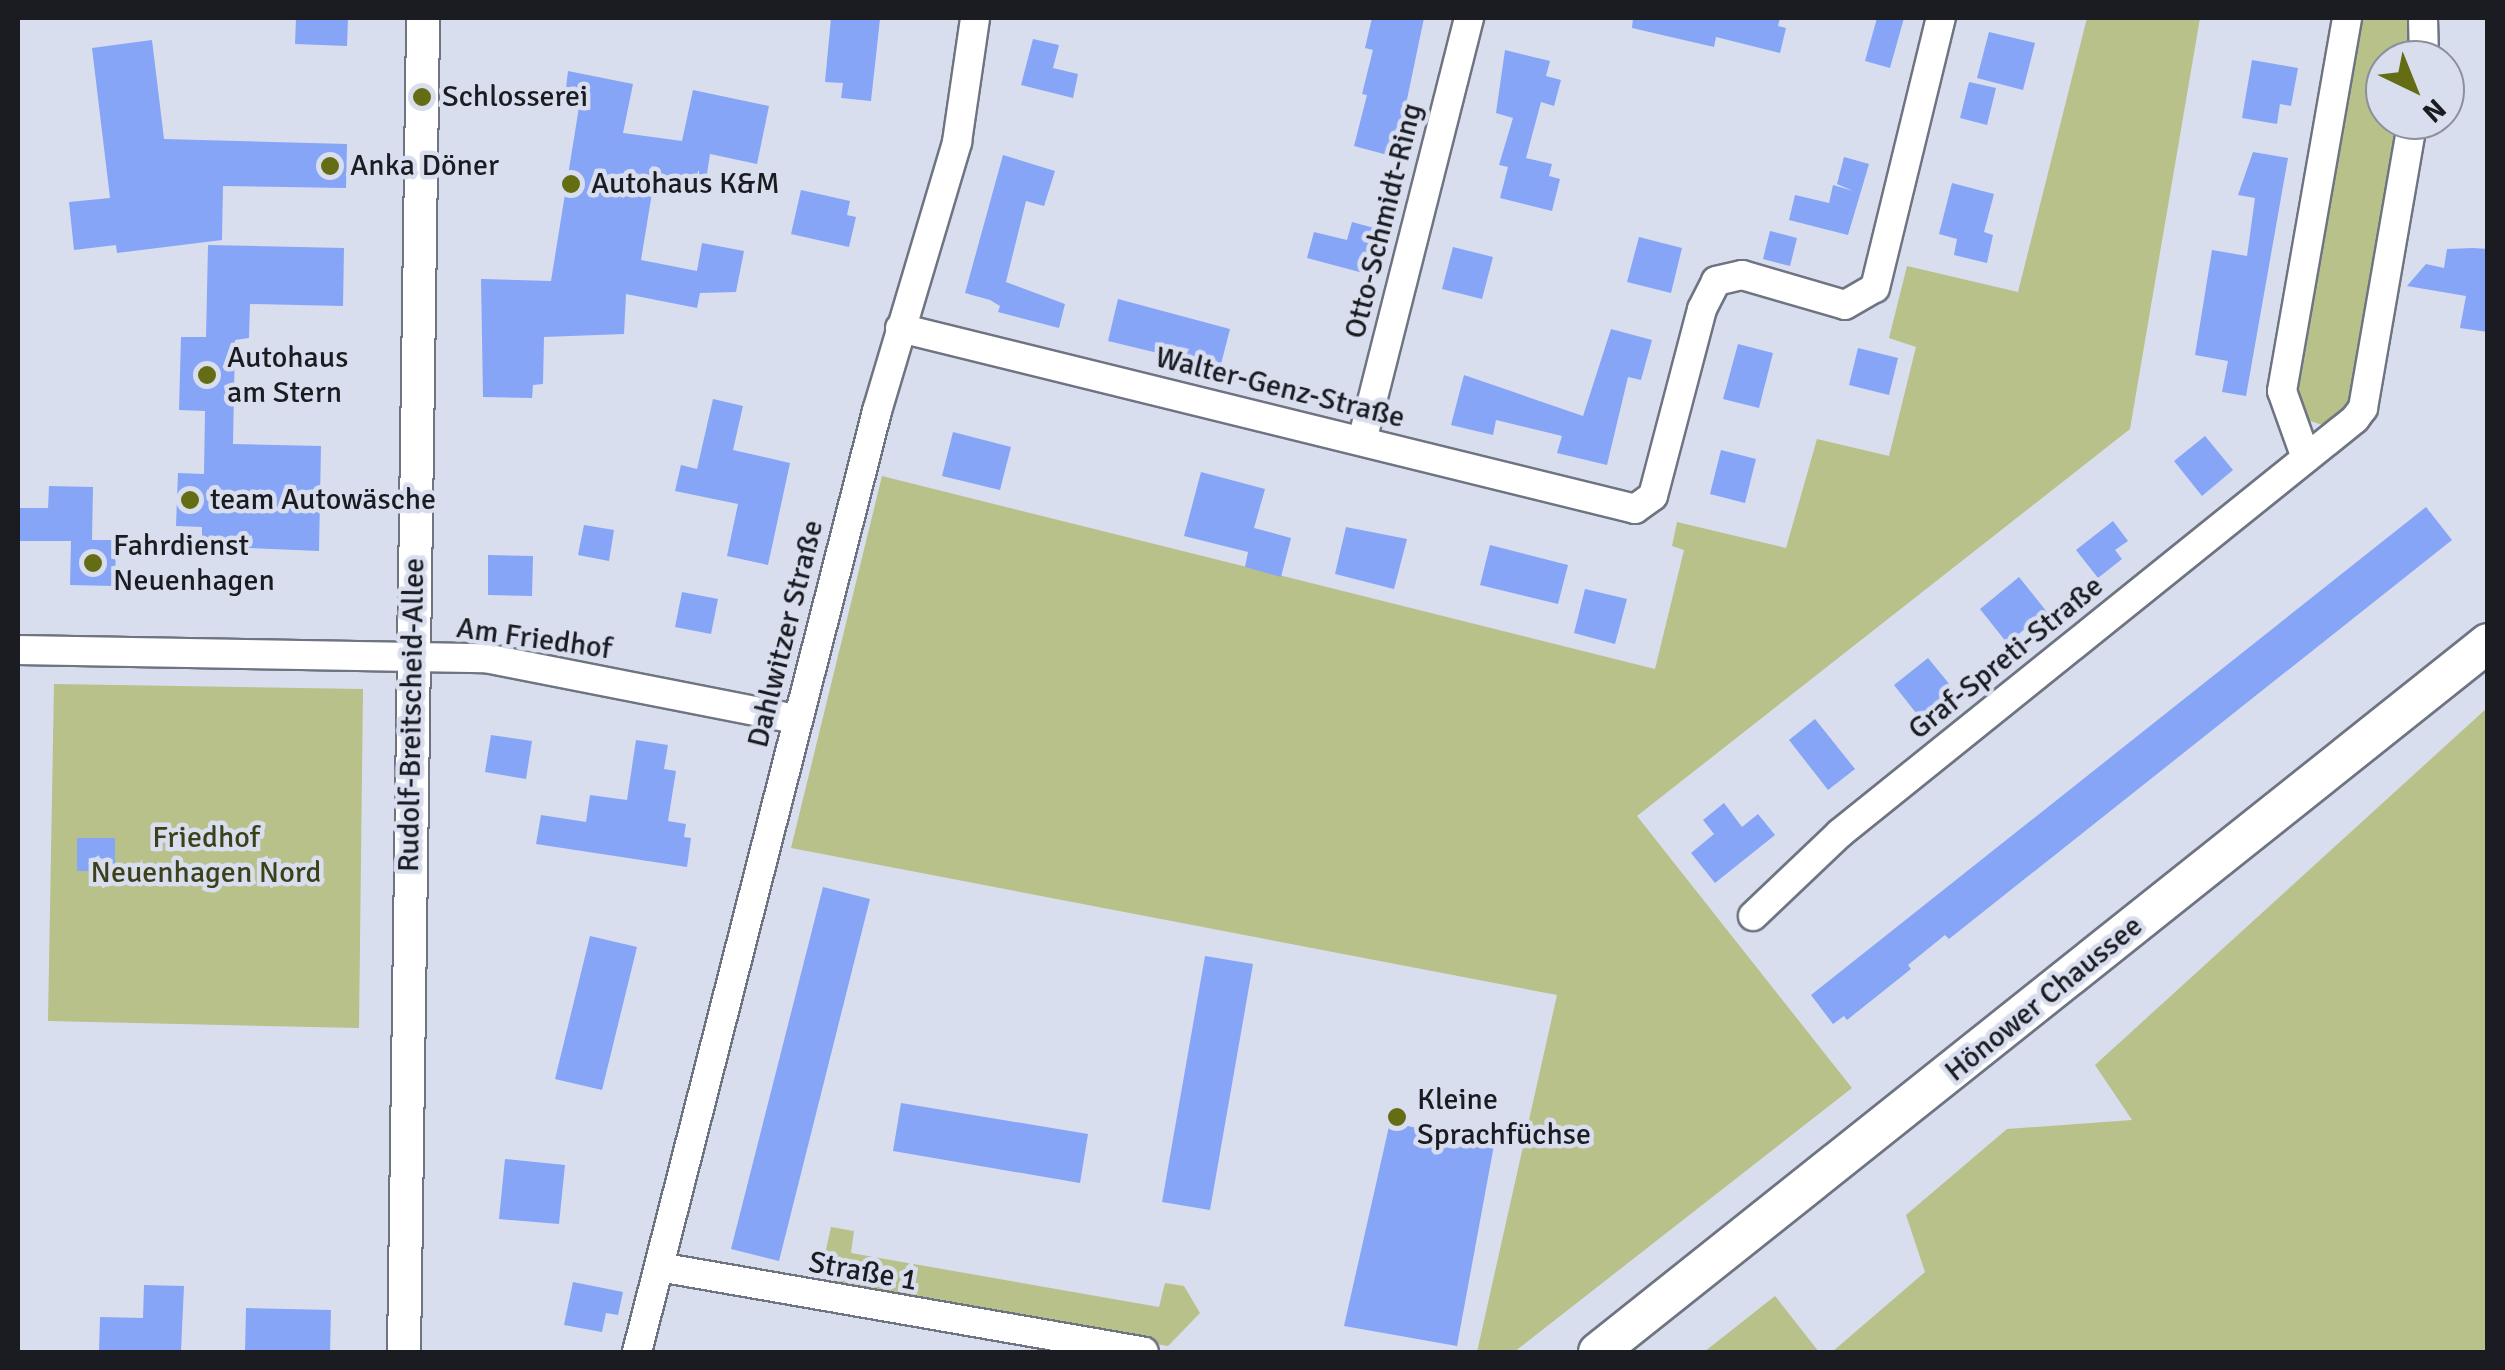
<!DOCTYPE html>
<html>
<head>
<meta charset="utf-8">
<style>
	body { margin:0 }
	#map { position:relative; width:2505px; height:1370px; overflow:hidden; background:#d8deee; font-family:Signika,sans-serif }
	div>[style] { position:absolute }
	[style*='--x'] { left:calc(var(--x)*1px); top:calc(var(--y)*1px); width:calc(var(--w)*1px); rotate:calc(var(--a)*1deg) }
	.green>* { inset:0; background:#b8c189 }
	.building>* { inset:0; background:#87a5f6 }
	.roads { filter:drop-shadow(2px 0 #6e7482) drop-shadow(-2px 0 #6e7482) drop-shadow(0 2px #6e7482) drop-shadow(0 -2px #6e7482) }
	.minor>* { height:28px; margin:-14px; padding:0 14px; transform-origin:14px; border-radius:14px; background:#fff }
	.tertiary>* { height:32px; margin:-16px; padding:0 16px; transform-origin:16px; border-radius:16px; background:#fff }
	.secondary>* { height:38px; margin:-19px; padding:0 19px; transform-origin:19px; border-radius:19px; background:#fff }
	.dots>* { width:28px; height:28px; translate:-50% -50%; box-sizing:border-box; border:5px solid #d8deee; border-radius:50% }
	span { translate:-50% -50%; white-space:nowrap; text-align:center; line-height:1.15; -webkit-text-stroke:9px #d8deee; paint-order:stroke }
	.poi-label { font-size:30px; color:#1a1c22 }
	.left { translate:0 -50%; text-align:left }
	.street-label { font-size:30px; color:#1a1c22 }
	.park-label { font-size:30px; color:#3c4119 }
	.frame { position:absolute; inset:0; border:20px solid #1a1c22; pointer-events:none }
	.north { position:absolute; left:2365px; top:40px; width:100px; height:100px; box-sizing:border-box; background:#d8deee; border:2px solid #8c909c; border-radius:50%; rotate:137deg; font-size:28px; font-weight:700; line-height:40px; text-align:center; color:#1a1c22 }
	.north::after { content:''; display:block; margin:auto; width:35px; height:45px; background:#646d14; clip-path:polygon(50% 0,100% 100%,50% 72%,0 100%) }
</style>
</head>
<body>
<div id="map">
	<div class="green">
		<i style="clip-path:polygon(2087px 18px,2200px 18px,2130px 429px,1637px 816px,1852px 1088px,1514px 1352px,1477px 1352px,1557px 995px,791px 848px,882px 476px,1655px 669px,1684px 550px,1672px 546px,1677px 522px,1786px 548px,1817px 439px,1889px 456px,1916px 347px,1889px 338px,1907px 266px,2018px 292px)"></i>
		<i style="clip-path:polygon(2356px 18px,2414px 18px,2412px 60px,2385px 60px,2385px 120px,2402px 120px,2355px 404px,2326px 426px,2307px 420px,2294px 405px)"></i>
		<i style="clip-path:polygon(54px 684px,363px 689px,359px 1028px,48px 1021px)"></i>
		<i style="clip-path:polygon(2487px 708px,2487px 1352px,1832px 1352px,1925px 1272px,1906px 1215px,2007px 1129px,2132px 1120px,2095px 1065px)"></i>
		<i style="clip-path:polygon(831px 1227px,854px 1231px,851px 1253px,1159px 1307px,1165px 1283px,1184px 1286px,1200px 1313px,1168px 1346px,840px 1289px,823px 1263px)"></i>
		<i style="clip-path:polygon(1775px 1296px,1819px 1352px,1704px 1352px)"></i>
	</div>
	<div class="building">
		<i style="clip-path:polygon(296px 18px,348px 18px,347px 46px,295px 44px)"></i>
		<i style="clip-path:polygon(831px 18px,880px 19px,871px 101px,841px 98px,843px 83px,825px 82px)"></i>
		<i style="clip-path:polygon(1372px 18px,1424px 18px,1395px 157px,1354px 146px,1367px 95px,1362px 94px,1373px 50px,1365px 48px)"></i>
		<i style="clip-path:polygon(1633px 18px,1780px 18px,1778px 26px,1786px 28px,1780px 53px,1716px 37px,1714px 47px,1632px 28px)"></i>
		<i style="clip-path:polygon(1877px 18px,1904px 18px,1890px 68px,1865px 61px)"></i>
		<i style="clip-path:polygon(1989px 32px,2035px 43px,2023px 90px,1977px 78px)"></i>
		<i style="clip-path:polygon(1033px 39px,1059px 45px,1053px 68px,1078px 74px,1073px 98px,1021px 85px)"></i>
		<i style="clip-path:polygon(152px 40px,164px 139px,347px 144px,346px 188px,223px 186px,222px 240px,117px 253px,116px 245px,74px 250px,69px 202px,110px 198px,92px 48px)"></i>
		<i style="clip-path:polygon(1505px 50px,1550px 61px,1546px 76px,1561px 80px,1554px 106px,1541px 102px,1526px 158px,1552px 164px,1549px 176px,1560px 179px,1552px 211px,1500px 198px,1508px 167px,1499px 165px,1513px 118px,1496px 113px)"></i>
		<i style="clip-path:polygon(2252px 60px,2298px 68px,2291px 106px,2280px 104px,2277px 124px,2242px 118px)"></i>
		<i style="clip-path:polygon(568px 71px,633px 84px,623px 133px,682px 141px,693px 90px,769px 106px,757px 164px,710px 154px,704px 194px,652px 193px,641px 260px,697px 271px,702px 243px,744px 251px,736px 292px,700px 293px,697px 308px,626px 294px,624px 334px,544px 337px,543px 384px,533px 385px,532px 398px,483px 397px,481px 279px,551px 281px,579px 107px,564px 105px)"></i>
		<i style="clip-path:polygon(1969px 82px,1996px 88px,1987px 125px,1960px 118px)"></i>
		<i style="clip-path:polygon(2253px 152px,2288px 158px,2246px 396px,2222px 392px,2228px 361px,2195px 355px,2212px 250px,2247px 256px,2255px 198px,2238px 195px)"></i>
		<i style="clip-path:polygon(1003px 155px,1055px 171px,1044px 206px,1026px 201px,1006px 282px,1065px 304px,1059px 328px,998px 312px,1000px 306px,990px 300px,965px 293px)"></i>
		<i style="clip-path:polygon(1844px 157px,1869px 164px,1848px 235px,1789px 220px,1795px 195px,1829px 203px,1833px 185px,1853px 191px,1837px 184px)"></i>
		<i style="clip-path:polygon(1952px 183px,1994px 194px,1984px 232px,1993px 235px,1987px 263px,1954px 255px,1957px 239px,1939px 234px)"></i>
		<i style="clip-path:polygon(801px 190px,850px 201px,847px 215px,856px 217px,849px 247px,791px 234px)"></i>
		<i style="clip-path:polygon(1352px 222px,1378px 229px,1367px 274px,1307px 258px,1314px 232px,1347px 240px)"></i>
		<i style="clip-path:polygon(1770px 231px,1797px 238px,1790px 266px,1763px 259px)"></i>
		<i style="clip-path:polygon(1639px 237px,1682px 248px,1671px 293px,1627px 282px)"></i>
		<i style="clip-path:polygon(208px 245px,344px 248px,343px 306px,250px 304px,249px 338px,235px 340px,233px 444px,321px 446px,319px 551px,202px 546px,202px 527px,176px 526px,178px 473px,204px 474px,205px 411px,179px 410px,181px 337px,206px 337px)"></i>
		<i style="clip-path:polygon(1453px 247px,1493px 257px,1482px 299px,1442px 289px)"></i>
		<i style="clip-path:polygon(2473px 248px,2488px 249px,2488px 332px,2460px 328px,2466px 296px,2407px 286px,2426px 264px,2444px 268px,2447px 249px)"></i>
		<i style="clip-path:polygon(1118px 299px,1230px 329px,1220px 368px,1108px 341px)"></i>
		<i style="clip-path:polygon(1611px 329px,1652px 340px,1641px 380px,1628px 377px,1607px 465px,1557px 453px,1562px 436px,1496px 420px,1493px 435px,1451px 425px,1464px 375px,1583px 416px)"></i>
		<i style="clip-path:polygon(1738px 344px,1773px 353px,1759px 408px,1723px 399px)"></i>
		<i style="clip-path:polygon(1858px 348px,1898px 358px,1889px 395px,1849px 385px)"></i>
		<i style="clip-path:polygon(713px 399px,743px 406px,733px 450px,790px 463px,768px 565px,727px 556px,738px 504px,675px 491px,681px 465px,697px 469px)"></i>
		<i style="clip-path:polygon(953px 432px,1011px 447px,1000px 490px,942px 476px)"></i>
		<i style="clip-path:polygon(2205px 436px,2233px 470px,2202px 496px,2174px 461px)"></i>
		<i style="clip-path:polygon(1721px 450px,1756px 459px,1745px 503px,1710px 494px)"></i>
		<i style="clip-path:polygon(1201px 472px,1265px 489px,1254px 528px,1291px 538px,1281px 577px,1245px 567px,1248px 552px,1184px 536px)"></i>
		<i style="clip-path:polygon(49px 486px,93px 487px,92px 540px,116px 540px,115px 586px,70px 585px,71px 541px,18px 541px,18px 508px,48px 508px)"></i>
		<i style="clip-path:polygon(2426px 507px,2452px 540px,1949px 939px,1945px 935px,1908px 965px,1911px 969px,1847px 1020px,1844px 1016px,1833px 1024px,1811px 995px)"></i>
		<i style="clip-path:polygon(2113px 521px,2128px 541px,2115px 550px,2122px 559px,2098px 578px,2076px 550px)"></i>
		<i style="clip-path:polygon(584px 525px,614px 530px,609px 561px,578px 555px)"></i>
		<i style="clip-path:polygon(1346px 527px,1407px 539px,1394px 589px,1335px 574px)"></i>
		<i style="clip-path:polygon(1490px 545px,1568px 565px,1558px 604px,1480px 585px)"></i>
		<i style="clip-path:polygon(488px 555px,533px 556px,532px 596px,488px 595px)"></i>
		<i style="clip-path:polygon(2019px 577px,2047px 612px,2007px 643px,1980px 609px)"></i>
		<i style="clip-path:polygon(1585px 589px,1627px 599px,1615px 644px,1574px 633px)"></i>
		<i style="clip-path:polygon(682px 592px,718px 599px,711px 634px,675px 627px)"></i>
		<i style="clip-path:polygon(1928px 658px,1955px 691px,1920px 718px,1894px 685px)"></i>
		<i style="clip-path:polygon(1815px 719px,1855px 769px,1828px 790px,1789px 740px)"></i>
		<i style="clip-path:polygon(491px 735px,532px 741px,526px 779px,485px 772px)"></i>
		<i style="clip-path:polygon(636px 740px,668px 745px,664px 769px,676px 771px,668px 821px,686px 824px,684px 837px,691px 838px,687px 867px,536px 844px,541px 815px,586px 822px,590px 795px,627px 800px)"></i>
		<i style="clip-path:polygon(1724px 803px,1742px 827px,1758px 814px,1775px 835px,1715px 883px,1691px 853px,1714px 834px,1703px 820px)"></i>
		<i style="clip-path:polygon(77px 838px,115px 838px,115px 871px,77px 871px)"></i>
		<i style="clip-path:polygon(823px 887px,870px 899px,779px 1261px,731px 1249px)"></i>
		<i style="clip-path:polygon(590px 936px,637px 947px,602px 1090px,555px 1079px)"></i>
		<i style="clip-path:polygon(1205px 956px,1253px 964px,1210px 1210px,1162px 1202px)"></i>
		<i style="clip-path:polygon(901px 1103px,1088px 1134px,1080px 1183px,893px 1151px)"></i>
		<i style="clip-path:polygon(1390px 1122px,1494px 1145px,1457px 1346px,1344px 1326px)"></i>
		<i style="clip-path:polygon(505px 1159px,565px 1165px,559px 1224px,499px 1219px)"></i>
		<i style="clip-path:polygon(573px 1282px,623px 1292px,618px 1315px,606px 1313px,602px 1332px,564px 1325px)"></i>
		<i style="clip-path:polygon(144px 1285px,184px 1286px,181px 1351px,99px 1352px,100px 1317px,143px 1318px)"></i>
		<i style="clip-path:polygon(246px 1308px,331px 1310px,330px 1352px,245px 1352px)"></i>
	</div>
	<div class="roads">
		<div class="minor">
			<i style="--x:2423;--y:18;--w:42;--a:88.6"></i>
			<i style="--x:900;--y:328;--w:757;--a:13.83"></i>
			<i style="--x:1635;--y:509;--w:22;--a:-36"></i>
			<i style="--x:1653;--y:496;--w:193;--a:-75.3"></i>
			<i style="--x:1702;--y:309;--w:31;--a:-63"></i>
			<i style="--x:1716;--y:281;--w:27;--a:-13"></i>
			<i style="--x:1742;--y:275;--w:107;--a:16.2"></i>
			<i style="--x:1845;--y:305;--w:34;--a:-30"></i>
			<i style="--x:1875;--y:288;--w:278;--a:-76.3"></i>
			<i style="--x:1362;--y:441;--w:436;--a:-75.8"></i>
			<i style="--x:2306;--y:458;--w:71;--a:-109.7"></i>
			<i style="--x:2282;--y:391;--w:379;--a:-80.1"></i>
			<i style="--x:18;--y:650;--w:467;--a:1"></i>
			<i style="--x:485;--y:658;--w:318;--a:11.1"></i>
			<i style="--x:1753;--y:916;--w:119;--a:-43.6"></i>
			<i style="--x:1839;--y:834;--w:662;--a:-38.81"></i>
			<i style="--x:2355;--y:419;--w:14;--a:-54"></i>
			<i style="--x:2363;--y:408;--w:292;--a:-80.2"></i>
			<i style="--x:659;--y:1267;--w:492;--a:9.9"></i>
			<i style="--x:637;--y:1352;--w:971;--a:-75.69"></i>
			<i style="--x:877;--y:411;--w:281;--a:-73.4"></i>
			<i style="--x:957;--y:142;--w:125;--a:-81.7"></i>
		</div>
		<div class="tertiary">
			<i style="--x:404;--y:1352;--w:1334;--a:-89.18"></i>
		</div>
		<div class="secondary">
			<i style="--x:1598;--y:1352;--w:1138;--a:-38.54"></i>
		</div>
	</div>
	<div class="dots">
		<i style="left:422px;top:97px;background:#646d14"></i>
		<i style="left:330px;top:166px;background:#646d14"></i>
		<i style="left:571px;top:184px;background:#646d14"></i>
		<i style="left:207px;top:375px;background:#646d14"></i>
		<i style="left:190px;top:500px;background:#646d14"></i>
		<i style="left:93px;top:563px;background:#646d14"></i>
		<i style="left:1397px;top:1117px;background:#646d14"></i>
	</div>
	<div class="poi-label">
		<span class="left" style="left:442px;top:97px">Schlosserei</span>
		<span class="left" style="left:350px;top:166px">Anka Döner</span>
		<span class="left" style="left:591px;top:184px">Autohaus K&amp;M</span>
		<span class="left" style="left:227px;top:375px">Autohaus<br>am Stern</span>
		<span class="left" style="left:210px;top:500px">team Autowäsche</span>
		<span class="left" style="left:113px;top:563px">Fahrdienst<br>Neuenhagen</span>
		<span class="left" style="left:1417px;top:1117px">Kleine<br>Sprachfüchse</span>
	</div>
	<div class="street-label">
		<span style="left:1384px;top:221px;rotate:-76deg">Otto-Schmidt-Ring</span>
		<span style="left:1280px;top:388px;rotate:14deg">Walter-Genz-Straße</span>
		<span style="left:786px;top:634px;rotate:-76deg">Dahlwitzer Straße</span>
		<span style="left:534px;top:639px;rotate:8deg">Am Friedhof</span>
		<span style="left:2006px;top:658px;rotate:-39deg">Graf-Spreti-Straße</span>
		<span style="left:412px;top:715px;rotate:-89deg">Rudolf-Breitscheid-Allee</span>
		<span style="left:2044px;top:999px;rotate:-39deg">Hönower Chaussee</span>
		<span style="left:863px;top:1272px;rotate:10deg">Straße 1</span>
	</div>
	<div class="park-label">
		<span style="left:206px;top:855px">Friedhof<br>Neuenhagen Nord</span>
	</div>
	<div class="frame"></div>
	<div class="north">N</div>
</div>
</body>
</html>
